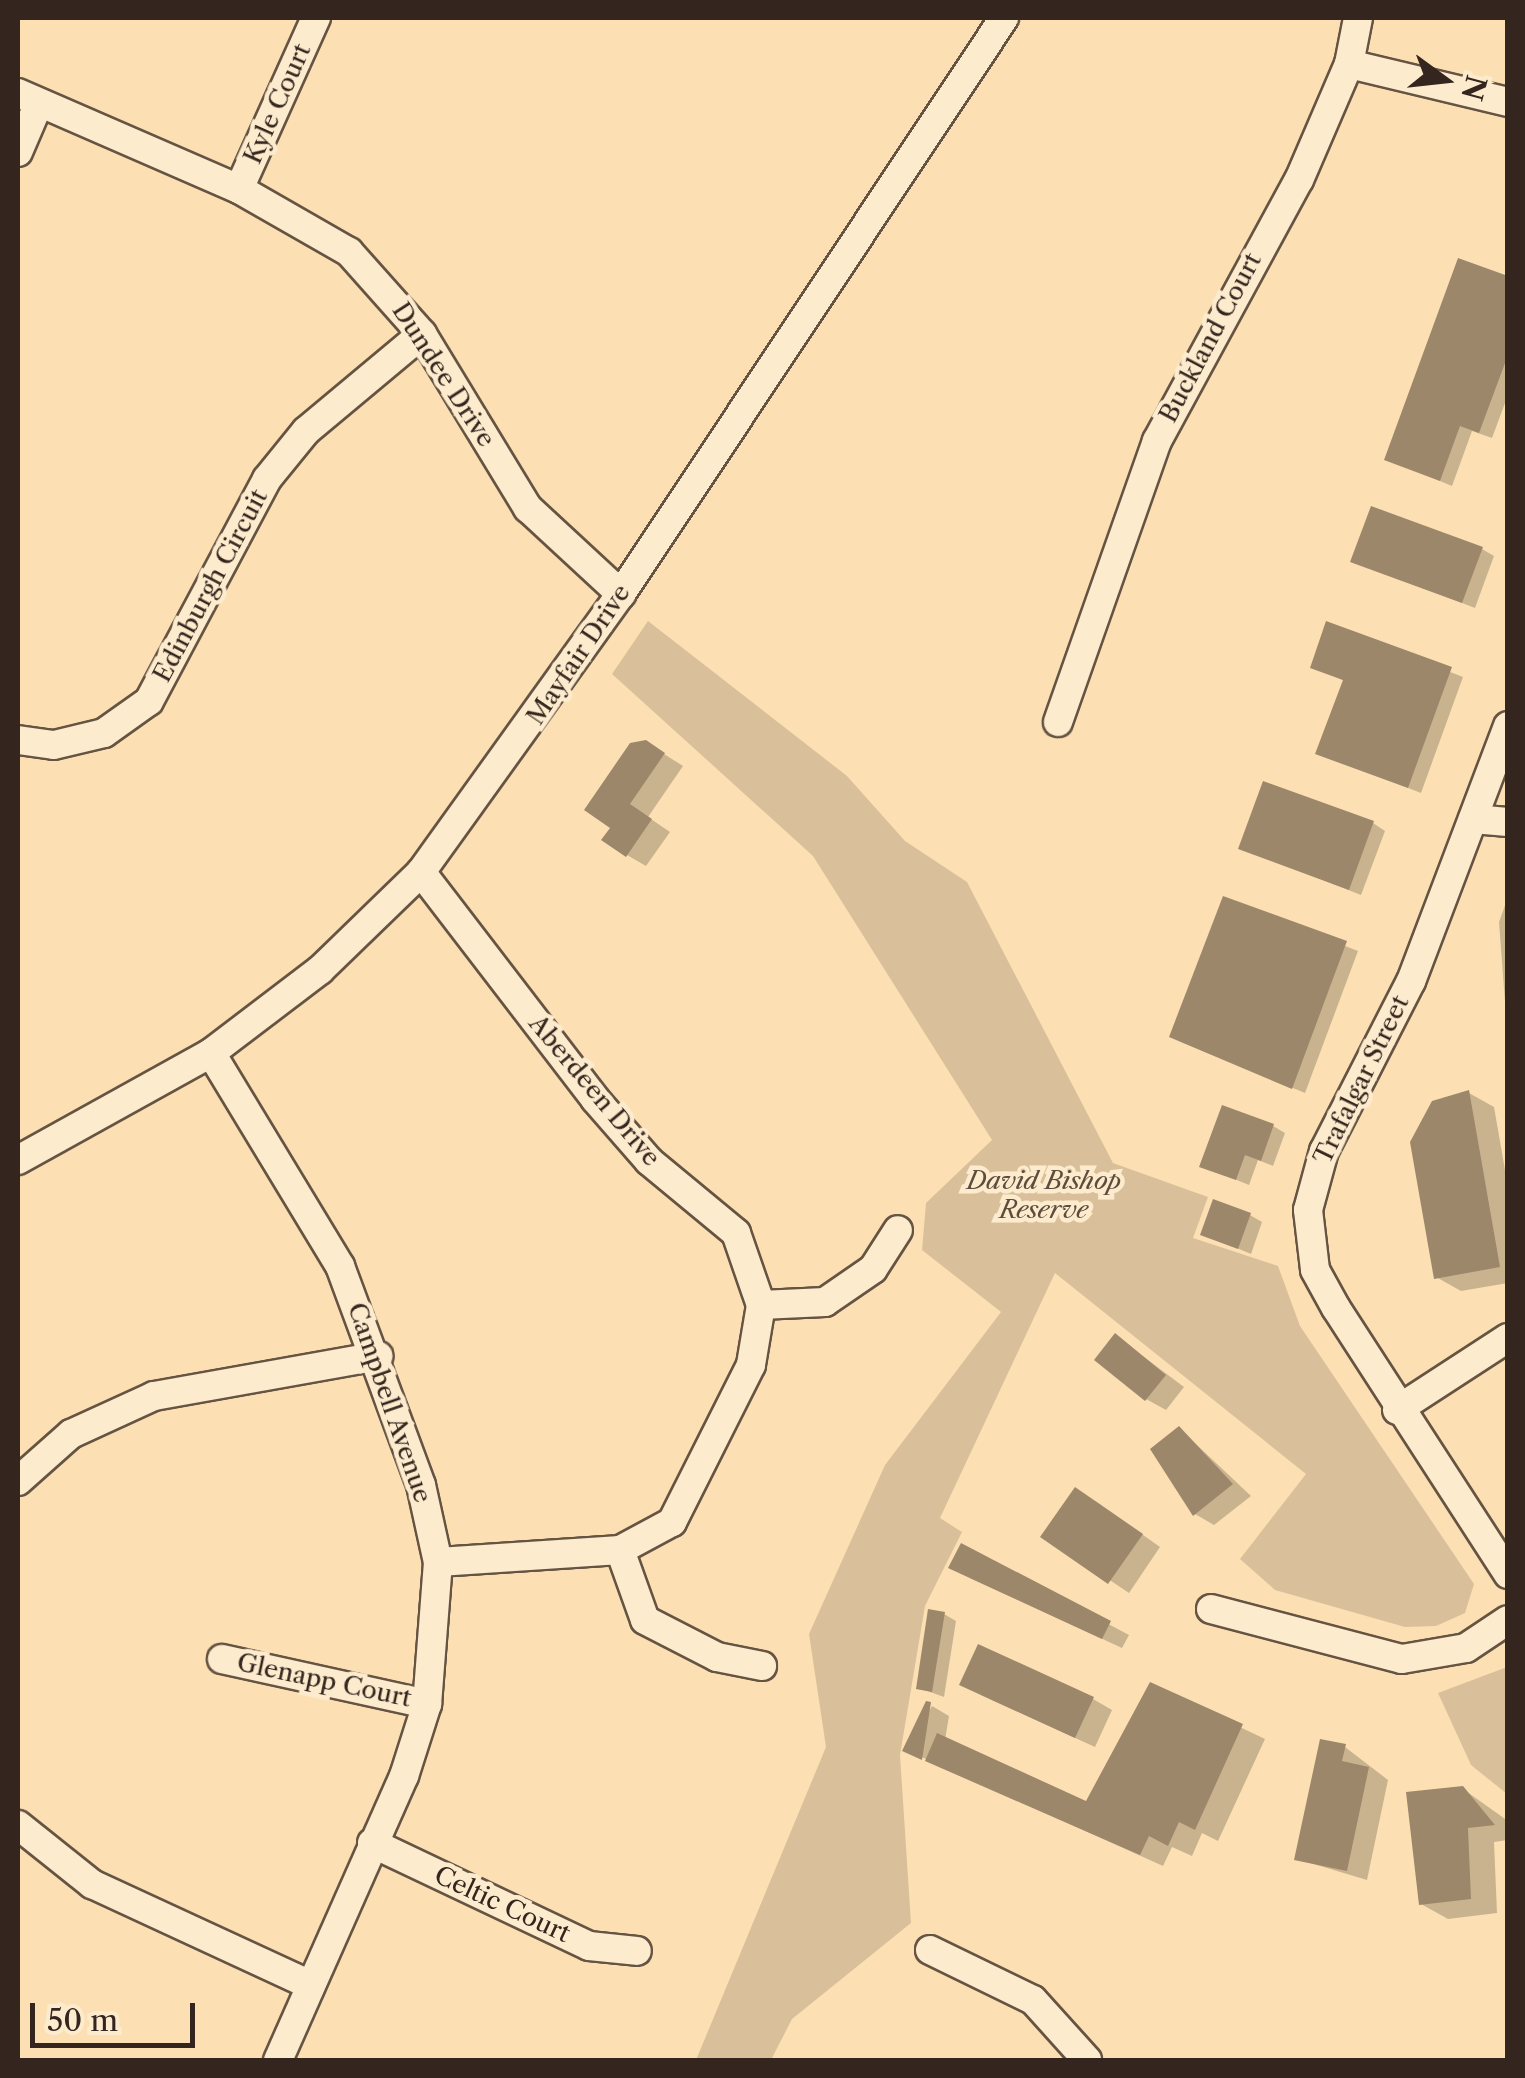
<!DOCTYPE html>
<html>
<head>
<meta charset="utf-8">
<style>
	body { margin:0 }
	#map { position:relative; width:1525px; height:2078px; overflow:hidden; background:#fce0b3; font-family:"Libre Caslon Text",serif }
	div>[style] { position:absolute }
	[style*='--x'] { left:calc(var(--x)*1px); top:calc(var(--y)*1px); width:calc(var(--w)*1px); rotate:calc(var(--a)*1deg) }
	.green>* { inset:0; background:#dac09a }
	.shadow>* { inset:0; background:#0003 }
	.building>* { inset:0; background:#9c876b }
	.roads { filter:drop-shadow(2px 0 #665443) drop-shadow(-2px 0 #665443) drop-shadow(0 2px #665443) drop-shadow(0 -2px #665443) }
	.minor>* { height:28px; margin:-14px; padding:0 14px; transform-origin:14px; border-radius:14px; background:#fdebce }
	span { translate:-50% -50%; white-space:nowrap; text-align:center; line-height:1.15; -webkit-text-stroke:9px #fdebce; paint-order:stroke }
	.street-label { font-size:25px; color:#34261e }
	.park-label { font-size:25px; color:#5e4c3d; font-style:italic }
	.frame { position:absolute; inset:0; border:20px solid #34261e; pointer-events:none }
	.north { position:absolute; left:1395px; top:30px; width:100px; height:100px; -webkit-text-stroke:8px #fdebce; paint-order:stroke; rotate:105deg; font-size:28px; font-weight:700; line-height:40px; text-align:center; color:#34261e }
	.north::after { content:''; display:block; margin:auto; width:35px; height:45px; background:#34261e; clip-path:polygon(50% 0,100% 100%,50% 72%,0 100%) }
	.scale { position:absolute; left:30px; top:2003px; width:165px; height:45px; box-sizing:border-box; border:5px solid #34261e; border-top:0; padding-left:12px; font-size:30px; line-height:35px; white-space:nowrap; color:#34261e; -webkit-text-stroke:8px #fdebce; paint-order:stroke }
</style>
</head>
<body>
<div id="map">
	<div class="green">
		<i style="clip-path:polygon(648px 621px,847px 776px,905px 841px,967px 882px,1113px 1163px,1208px 1197px,1193px 1238px,1278px 1266px,1300px 1326px,1474px 1584px,1465px 1613px,1436px 1626px,1405px 1627px,1275px 1590px,1240px 1559px,1306px 1474px,1055px 1273px,940px 1518px,962px 1532px,925px 1606px,900px 1755px,911px 1923px,792px 2019px,771px 2060px,696px 2060px,826px 1747px,809px 1634px,885px 1465px,1001px 1312px,922px 1250px,926px 1203px,992px 1140px,813px 856px,612px 674px)"></i>
		<i style="clip-path:polygon(1507px 1667px,1508px 1667px,1507px 1794px,1471px 1765px,1438px 1693px)"></i>
	</div>
	<div class="shadow">
		<i style="clip-path:polygon(1508px 278px,1508px 395px,1492px 438px,1472px 431px,1452px 486px,1387px 459px)"></i>
		<i style="clip-path:polygon(1482px 549px,1494px 556px,1475px 608px,1353px 561px)"></i>
		<i style="clip-path:polygon(1328px 624px,1463px 677px,1421px 793px,1318px 753px,1345px 681px,1313px 667px)"></i>
		<i style="clip-path:polygon(645px 742px,683px 766px,648px 817px,670px 832px,646px 866px,627px 855px,613px 827px)"></i>
		<i style="clip-path:polygon(1373px 823px,1385px 831px,1361px 895px,1241px 848px)"></i>
		<i style="clip-path:polygon(1508px 897px,1508px 1042px,1499px 922px)"></i>
		<i style="clip-path:polygon(1224px 899px,1358px 951px,1305px 1093px,1184px 1043px)"></i>
		<i style="clip-path:polygon(1469px 1093px,1494px 1107px,1508px 1187px,1508px 1283px,1461px 1291px,1436px 1277px)"></i>
		<i style="clip-path:polygon(1273px 1126px,1285px 1133px,1273px 1166px,1258px 1160px,1249px 1185px,1202px 1166px)"></i>
		<i style="clip-path:polygon(1250px 1215px,1262px 1222px,1251px 1254px,1203px 1234px)"></i>
		<i style="clip-path:polygon(1116px 1336px,1184px 1387px,1166px 1410px,1146px 1399px)"></i>
		<i style="clip-path:polygon(1180px 1429px,1251px 1496px,1214px 1525px,1195px 1514px)"></i>
		<i style="clip-path:polygon(1095px 1501px,1160px 1547px,1129px 1593px,1044px 1536px)"></i>
		<i style="clip-path:polygon(962px 1546px,1129px 1635px,1122px 1648px,970px 1578px)"></i>
		<i style="clip-path:polygon(944px 1614px,956px 1621px,944px 1697px,919px 1688px)"></i>
		<i style="clip-path:polygon(1152px 1685px,1265px 1739px,1218px 1841px,1202px 1833px,1192px 1856px,1172px 1847px,1163px 1866px,906px 1750px,932px 1706px,949px 1716px,945px 1740px,1087px 1804px)"></i>
		<i style="clip-path:polygon(981px 1695px,1093px 1699px,1112px 1710px,1095px 1747px)"></i>
		<i style="clip-path:polygon(1345px 1747px,1388px 1780px,1367px 1880px,1297px 1859px)"></i>
		<i style="clip-path:polygon(1463px 1789px,1508px 1821px,1508px 1840px,1494px 1842px,1497px 1913px,1448px 1919px,1421px 1904px)"></i>
	</div>
	<div class="building">
		<i style="clip-path:polygon(1458px 258px,1508px 276px,1508px 355px,1479px 433px,1460px 426px,1440px 481px,1384px 460px)"></i>
		<i style="clip-path:polygon(1371px 506px,1483px 547px,1462px 603px,1350px 562px)"></i>
		<i style="clip-path:polygon(1326px 621px,1452px 667px,1408px 788px,1315px 754px,1343px 680px,1310px 668px)"></i>
		<i style="clip-path:polygon(646px 740px,665px 753px,630px 804px,652px 819px,626px 857px,601px 840px,610px 828px,584px 810px,630px 743px)"></i>
		<i style="clip-path:polygon(1263px 781px,1374px 821px,1349px 890px,1238px 849px)"></i>
		<i style="clip-path:polygon(1223px 896px,1347px 941px,1292px 1089px,1169px 1037px)"></i>
		<i style="clip-path:polygon(1469px 1090px,1500px 1267px,1434px 1279px,1410px 1142px,1432px 1101px)"></i>
		<i style="clip-path:polygon(1222px 1105px,1274px 1124px,1261px 1161px,1245px 1155px,1236px 1180px,1199px 1167px)"></i>
		<i style="clip-path:polygon(1213px 1199px,1251px 1213px,1238px 1249px,1200px 1235px)"></i>
		<i style="clip-path:polygon(1115px 1333px,1166px 1375px,1145px 1401px,1094px 1360px)"></i>
		<i style="clip-path:polygon(1179px 1426px,1233px 1484px,1193px 1516px,1150px 1449px)"></i>
		<i style="clip-path:polygon(1075px 1487px,1143px 1534px,1108px 1584px,1040px 1537px)"></i>
		<i style="clip-path:polygon(961px 1543px,1111px 1621px,1102px 1639px,948px 1568px)"></i>
		<i style="clip-path:polygon(928px 1609px,945px 1612px,932px 1692px,916px 1689px)"></i>
		<i style="clip-path:polygon(978px 1644px,1094px 1697px,1075px 1738px,959px 1685px)"></i>
		<i style="clip-path:polygon(1150px 1682px,1243px 1724px,1195px 1830px,1179px 1822px,1168px 1846px,1149px 1836px,1140px 1855px,925px 1761px,937px 1733px,1086px 1801px)"></i>
		<i style="clip-path:polygon(926px 1701px,931px 1702px,922px 1760px,902px 1751px)"></i>
		<i style="clip-path:polygon(1320px 1739px,1346px 1744px,1342px 1761px,1369px 1767px,1347px 1871px,1294px 1860px)"></i>
		<i style="clip-path:polygon(1463px 1786px,1495px 1825px,1468px 1828px,1471px 1899px,1419px 1905px,1406px 1792px)"></i>
	</div>
	<div class="roads">
		<div class="minor">
			<i style="--x:1349;--y:64;--w:163;--a:13.4"></i>
			<i style="--x:18;--y:93;--w:241;--a:23.5"></i>
			<i style="--x:239;--y:189;--w:127;--a:29.8"></i>
			<i style="--x:349;--y:252;--w:110;--a:48.3"></i>
			<i style="--x:422;--y:334;--w:204;--a:58.7"></i>
			<i style="--x:528;--y:508;--w:127;--a:42.8"></i>
			<i style="--x:18;--y:152;--w:53;--a:-66.8"></i>
			<i style="--x:239;--y:189;--w:188;--a:-65.8"></i>
			<i style="--x:1058;--y:722;--w:298;--a:-70.6"></i>
			<i style="--x:1157;--y:441;--w:297;--a:-61.5"></i>
			<i style="--x:1299;--y:180;--w:126;--a:-66.7"></i>
			<i style="--x:1349;--y:64;--w:47;--a:-78.9"></i>
			<i style="--x:1508;--y:726;--w:273;--a:110.8"></i>
			<i style="--x:1411;--y:981;--w:191;--a:117.1"></i>
			<i style="--x:1324;--y:1151;--w:61;--a:105.2"></i>
			<i style="--x:1308;--y:1210;--w:60;--a:83.3"></i>
			<i style="--x:1315;--y:1270;--w:43;--a:61.1"></i>
			<i style="--x:1336;--y:1308;--w:317;--a:57.1"></i>
			<i style="--x:18;--y:740;--w:36;--a:8"></i>
			<i style="--x:54;--y:745;--w:51;--a:-13.5"></i>
			<i style="--x:104;--y:733;--w:55;--a:-35.4"></i>
			<i style="--x:149;--y:701;--w:251;--a:-62"></i>
			<i style="--x:267;--y:479;--w:62;--a:-50.9"></i>
			<i style="--x:306;--y:431;--w:151;--a:-39.9"></i>
			<i style="--x:1473;--y:819;--w:35;--a:5"></i>
			<i style="--x:421;--y:872;--w:286;--a:52.5"></i>
			<i style="--x:595;--y:1099;--w:82;--a:48.9"></i>
			<i style="--x:649;--y:1161;--w:113;--a:39.6"></i>
			<i style="--x:736;--y:1233;--w:76;--a:70.9"></i>
			<i style="--x:761;--y:1305;--w:61;--a:99.5"></i>
			<i style="--x:751;--y:1365;--w:176;--a:116.7"></i>
			<i style="--x:672;--y:1522;--w:59;--a:151.7"></i>
			<i style="--x:620;--y:1550;--w:182;--a:176.2"></i>
			<i style="--x:211;--y:1053;--w:249;--a:58.8"></i>
			<i style="--x:340;--y:1266;--w:233;--a:69.7"></i>
			<i style="--x:421;--y:1485;--w:79;--a:77.6"></i>
			<i style="--x:438;--y:1562;--w:142;--a:94.4"></i>
			<i style="--x:427;--y:1704;--w:76;--a:107.7"></i>
			<i style="--x:404;--y:1776;--w:311;--a:113.9"></i>
			<i style="--x:18;--y:1160;--w:221;--a:-29"></i>
			<i style="--x:211;--y:1053;--w:137;--a:-37.3"></i>
			<i style="--x:320;--y:970;--w:141;--a:-44.1"></i>
			<i style="--x:421;--y:872;--w:342;--a:-54.3"></i>
			<i style="--x:621;--y:594;--w:692;--a:-56.38"></i>
			<i style="--x:761;--y:1305;--w:64;--a:-2.7"></i>
			<i style="--x:825;--y:1302;--w:58;--a:-34.5"></i>
			<i style="--x:873;--y:1269;--w:46;--a:-57.3"></i>
			<i style="--x:1397;--y:1410;--w:132;--a:-33"></i>
			<i style="--x:18;--y:1481;--w:71;--a:-41.6"></i>
			<i style="--x:71;--y:1434;--w:91;--a:-24.6"></i>
			<i style="--x:154;--y:1396;--w:228;--a:-10.1"></i>
			<i style="--x:620;--y:1550;--w:74;--a:70.3"></i>
			<i style="--x:645;--y:1620;--w:81;--a:27.2"></i>
			<i style="--x:717;--y:1657;--w:46;--a:11.3"></i>
			<i style="--x:1211;--y:1609;--w:197;--a:14.7"></i>
			<i style="--x:1402;--y:1659;--w:65;--a:-9.8"></i>
			<i style="--x:1466;--y:1648;--w:50;--a:-33.7"></i>
			<i style="--x:222;--y:1659;--w:210;--a:12.4"></i>
			<i style="--x:18;--y:1825;--w:95;--a:38.6"></i>
			<i style="--x:92;--y:1884;--w:241;--a:24.8"></i>
			<i style="--x:372;--y:1843;--w:240;--a:25.4"></i>
			<i style="--x:589;--y:1946;--w:48;--a:5.9"></i>
			<i style="--x:930;--y:1950;--w:114;--a:25.9"></i>
			<i style="--x:1033;--y:2000;--w:81;--a:48"></i>
		</div>
	</div>
	<div class="street-label">
		<span style="left:278px;top:104px;rotate:-66deg">Kyle Court</span>
		<span style="left:1211px;top:338px;rotate:-62deg">Buckland Court</span>
		<span style="left:443px;top:375px;rotate:57deg">Dundee Drive</span>
		<span style="left:211px;top:586px;rotate:-62deg">Edinburgh Circuit</span>
		<span style="left:579px;top:655px;rotate:-56deg">Mayfair Drive</span>
		<span style="left:1362px;top:1080px;rotate:-64deg">Trafalgar Street</span>
		<span style="left:594px;top:1091px;rotate:50deg">Aberdeen Drive</span>
		<span style="left:389px;top:1403px;rotate:71deg">Campbell Avenue</span>
		<span style="left:324px;top:1681px;rotate:12deg">Glenapp Court</span>
		<span style="left:502px;top:1905px;rotate:25deg">Celtic Court</span>
	</div>
	<div class="park-label">
		<span style="left:1044px;top:1196px">David Bishop<br>Reserve</span>
	</div>
	<div class="frame"></div>
	<div class="north">N</div>
	<div class="scale">50 m</div>
</div>
</body>
</html>
